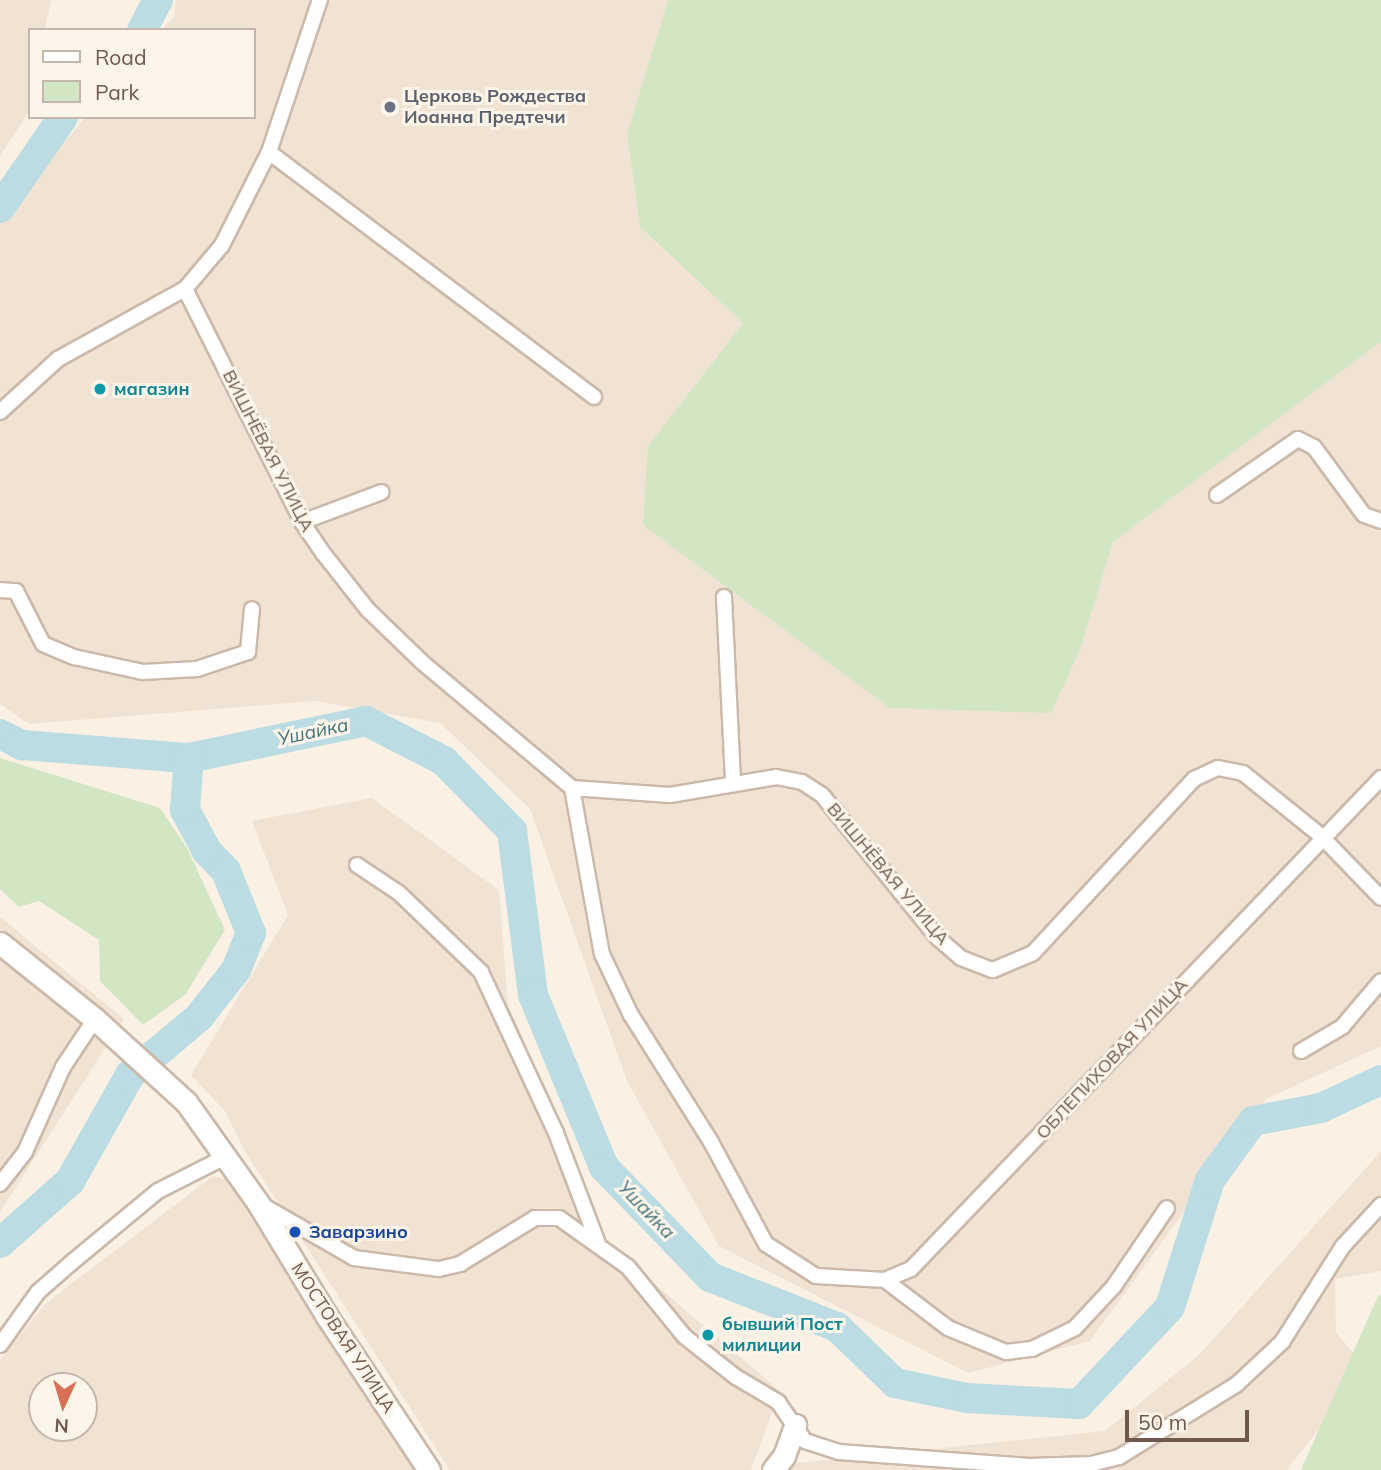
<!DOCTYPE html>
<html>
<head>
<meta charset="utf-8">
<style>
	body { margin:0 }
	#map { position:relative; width:1381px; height:1470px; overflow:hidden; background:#faf1e4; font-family:Mulish,sans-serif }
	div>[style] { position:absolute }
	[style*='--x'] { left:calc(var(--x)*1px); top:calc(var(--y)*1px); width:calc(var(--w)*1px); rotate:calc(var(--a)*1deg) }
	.residential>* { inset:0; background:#f1e3d3 }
	.green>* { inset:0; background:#d2e6c4 }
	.river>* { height:30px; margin:-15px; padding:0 15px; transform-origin:15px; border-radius:15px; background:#badce2 }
	.roads { filter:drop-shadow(2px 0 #cab9ab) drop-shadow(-2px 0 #cab9ab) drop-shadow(0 2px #cab9ab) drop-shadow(0 -2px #cab9ab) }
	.street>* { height:14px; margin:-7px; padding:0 7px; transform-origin:7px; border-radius:7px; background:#fff }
	.secondary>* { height:21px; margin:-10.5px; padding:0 10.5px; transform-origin:10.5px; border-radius:10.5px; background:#fff }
	.dots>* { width:19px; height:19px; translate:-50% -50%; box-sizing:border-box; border:4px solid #fdf5ea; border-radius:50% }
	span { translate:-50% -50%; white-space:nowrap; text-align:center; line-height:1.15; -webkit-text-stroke:6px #fdf5ea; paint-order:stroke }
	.worship-label { font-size:18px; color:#5b616d; font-weight:700 }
	.left { translate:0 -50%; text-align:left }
	.culture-label { font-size:18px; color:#0d838f; font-weight:700 }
	.street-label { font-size:18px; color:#70584c }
	.transit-label { font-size:18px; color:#164399; font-weight:700 }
	.water-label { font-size:19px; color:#44737b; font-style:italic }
	.legend { position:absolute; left:28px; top:28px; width:228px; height:91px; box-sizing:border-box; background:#fdf5ea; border:2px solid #c5b6ab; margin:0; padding:9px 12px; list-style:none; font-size:21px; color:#70584c }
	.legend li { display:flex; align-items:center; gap:14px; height:35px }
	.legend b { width:35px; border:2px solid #c5b6ab }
	.north { position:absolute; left:28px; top:1372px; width:70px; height:70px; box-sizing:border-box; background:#fdf5ea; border:2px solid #c5b6ab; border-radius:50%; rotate:184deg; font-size:19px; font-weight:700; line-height:28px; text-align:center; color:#70584c }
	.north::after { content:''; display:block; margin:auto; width:24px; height:32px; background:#da7053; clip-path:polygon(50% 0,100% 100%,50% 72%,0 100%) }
	.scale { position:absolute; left:1125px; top:1410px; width:124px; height:32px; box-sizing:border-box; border:4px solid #70584c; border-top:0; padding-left:9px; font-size:21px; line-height:24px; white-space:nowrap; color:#70584c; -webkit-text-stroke:5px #fdf5ea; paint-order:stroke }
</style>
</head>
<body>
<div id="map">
	<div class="residential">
		<i style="clip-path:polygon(0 0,51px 0,45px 30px,30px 30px,30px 110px,0 156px)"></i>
		<i style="clip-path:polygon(176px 0,668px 0,627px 134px,640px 227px,743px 323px,648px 446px,1081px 647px,1113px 542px,1381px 342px,1381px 1046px,1266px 1099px,1090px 1341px,968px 1373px,719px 1246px,627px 1081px,530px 809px,440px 723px,315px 701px,29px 724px,0 704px,0 215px,86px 117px,254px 117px,254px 30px,162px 30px,174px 16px)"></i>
		<i style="clip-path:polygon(372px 798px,499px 890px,508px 1004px,601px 1238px,780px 1391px,751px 1470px,450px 1470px,244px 1150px,225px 1111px,191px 1075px,288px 915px,252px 821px)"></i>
		<i style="clip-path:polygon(0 917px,124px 1019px,0 1212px)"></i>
		<i style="clip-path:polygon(1381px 1151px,1381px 1271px,1335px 1279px,1336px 1332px,1366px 1368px,1287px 1470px,769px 1470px,769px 1466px,1105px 1431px,1200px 1354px)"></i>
		<i style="clip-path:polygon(evenodd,213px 1176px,233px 1181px,420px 1470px,0 1470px,0 1360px,46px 1303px,213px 1176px,42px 1386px,84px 1386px,84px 1428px,42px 1428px,42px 1386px)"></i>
	</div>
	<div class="green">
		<i style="clip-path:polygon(668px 0,1381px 0,1381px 342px,1113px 542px,1081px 647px,1051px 713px,890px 708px,643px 525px,648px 446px,743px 323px,640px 227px,627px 134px)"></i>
		<i style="clip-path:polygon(0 758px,160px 808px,187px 848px,225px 930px,185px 995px,143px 1025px,100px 981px,99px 940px,39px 901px,19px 907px,0 889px)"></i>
		<i style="clip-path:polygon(1381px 1294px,1381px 1470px,1301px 1470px,1378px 1296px)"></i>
	</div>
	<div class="river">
		<i style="--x:142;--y:30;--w:34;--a:-62"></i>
		<i style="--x:0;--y:208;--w:111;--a:-55.3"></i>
		<i style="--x:0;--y:734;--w:25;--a:27"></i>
		<i style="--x:22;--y:745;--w:168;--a:4.5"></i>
		<i style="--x:189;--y:758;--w:181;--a:-11.8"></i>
		<i style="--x:366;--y:721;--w:88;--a:27.1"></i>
		<i style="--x:444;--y:761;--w:98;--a:45.8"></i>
		<i style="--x:512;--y:831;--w:165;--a:82.7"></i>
		<i style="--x:533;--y:995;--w:186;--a:67.6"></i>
		<i style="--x:604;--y:1167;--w:153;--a:46.1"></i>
		<i style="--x:710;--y:1277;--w:136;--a:21.5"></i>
		<i style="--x:837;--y:1327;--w:81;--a:44"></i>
		<i style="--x:895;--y:1383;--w:74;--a:11.8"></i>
		<i style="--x:967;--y:1398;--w:112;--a:3.1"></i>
		<i style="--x:1079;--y:1404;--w:133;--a:-46.8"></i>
		<i style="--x:1170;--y:1307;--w:133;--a:-72.5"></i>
		<i style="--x:1210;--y:1180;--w:73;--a:-53.9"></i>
		<i style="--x:1253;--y:1121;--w:69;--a:-10.8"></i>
		<i style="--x:1321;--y:1108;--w:66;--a:-25"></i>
		<i style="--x:0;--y:1243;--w:94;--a:-41.5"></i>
		<i style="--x:70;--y:1181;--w:122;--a:-60.5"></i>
		<i style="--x:130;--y:1075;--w:90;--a:-40"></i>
		<i style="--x:199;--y:1017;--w:60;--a:-51.8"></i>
		<i style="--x:236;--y:970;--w:40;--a:-68"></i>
		<i style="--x:251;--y:933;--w:67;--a:-112"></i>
		<i style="--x:226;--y:871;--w:28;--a:-134"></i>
		<i style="--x:207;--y:851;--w:47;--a:-118.2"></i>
		<i style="--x:185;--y:810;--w:52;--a:-85.6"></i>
	</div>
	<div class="roads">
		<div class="street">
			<i style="--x:269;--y:152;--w:407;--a:37"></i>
			<i style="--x:185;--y:289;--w:261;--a:63.3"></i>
			<i style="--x:302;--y:522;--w:37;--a:56"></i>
			<i style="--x:323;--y:553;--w:73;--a:51.7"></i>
			<i style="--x:368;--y:610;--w:76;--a:43.9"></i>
			<i style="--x:423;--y:663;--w:194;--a:40"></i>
			<i style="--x:572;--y:788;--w:98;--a:4.1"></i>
			<i style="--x:670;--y:795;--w:108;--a:-9.6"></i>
			<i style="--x:776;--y:777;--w:26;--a:11"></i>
			<i style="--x:802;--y:782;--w:24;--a:33"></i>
			<i style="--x:822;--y:795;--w:184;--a:51"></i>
			<i style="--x:938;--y:938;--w:30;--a:41"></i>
			<i style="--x:961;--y:958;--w:34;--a:21"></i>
			<i style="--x:993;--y:970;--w:43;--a:-23"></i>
			<i style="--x:1033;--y:953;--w:237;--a:-47.2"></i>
			<i style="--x:1194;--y:779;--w:26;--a:-25"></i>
			<i style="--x:1218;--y:768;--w:25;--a:11"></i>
			<i style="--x:1243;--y:773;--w:100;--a:38.9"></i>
			<i style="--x:1321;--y:836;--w:86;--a:45.9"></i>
			<i style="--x:0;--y:412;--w:79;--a:-42.4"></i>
			<i style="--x:58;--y:359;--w:145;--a:-28.9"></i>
			<i style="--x:185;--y:289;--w:57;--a:-49.9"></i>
			<i style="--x:222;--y:245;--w:104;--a:-63.2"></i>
			<i style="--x:269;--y:152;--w:160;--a:-71.5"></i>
			<i style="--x:1217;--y:495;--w:98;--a:-34.7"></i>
			<i style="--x:1298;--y:439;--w:18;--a:27"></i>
			<i style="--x:1314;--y:447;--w:84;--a:53.7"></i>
			<i style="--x:1364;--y:515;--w:18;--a:19"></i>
			<i style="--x:302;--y:522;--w:85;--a:-20.6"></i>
			<i style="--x:0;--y:590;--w:16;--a:4"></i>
			<i style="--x:16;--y:591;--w:59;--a:63"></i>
			<i style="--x:43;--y:644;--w:34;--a:23"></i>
			<i style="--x:74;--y:657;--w:71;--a:12.3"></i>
			<i style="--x:143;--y:672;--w:54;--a:-3.2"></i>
			<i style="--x:197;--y:669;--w:54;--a:-18.4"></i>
			<i style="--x:248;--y:652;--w:43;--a:-84.7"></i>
			<i style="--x:724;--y:597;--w:184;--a:87.2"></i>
			<i style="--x:572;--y:788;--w:169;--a:79.8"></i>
			<i style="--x:602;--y:954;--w:68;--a:64.6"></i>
			<i style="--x:631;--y:1015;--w:150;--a:57.8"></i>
			<i style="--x:711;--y:1142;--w:116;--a:61.7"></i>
			<i style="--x:766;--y:1244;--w:59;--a:32.6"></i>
			<i style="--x:816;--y:1276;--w:69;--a:3.3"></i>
			<i style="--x:885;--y:1280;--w:28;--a:-23"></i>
			<i style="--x:911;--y:1269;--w:680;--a:-46.25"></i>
			<i style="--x:357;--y:865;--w:50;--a:33.7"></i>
			<i style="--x:399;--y:893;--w:114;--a:43.9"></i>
			<i style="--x:481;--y:972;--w:178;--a:65"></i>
			<i style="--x:556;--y:1133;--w:116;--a:69.2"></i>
			<i style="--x:1301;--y:1051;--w:48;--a:-30.3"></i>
			<i style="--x:1342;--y:1027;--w:60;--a:-49.7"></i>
			<i style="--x:0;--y:1184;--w:41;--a:-52"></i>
			<i style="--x:25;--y:1152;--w:93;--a:-65.9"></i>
			<i style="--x:63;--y:1067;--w:58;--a:-56.3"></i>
			<i style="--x:262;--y:1205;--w:106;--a:29.9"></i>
			<i style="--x:354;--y:1258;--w:86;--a:7.4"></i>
			<i style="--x:439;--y:1269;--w:22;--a:-13"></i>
			<i style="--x:460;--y:1264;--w:88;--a:-31.5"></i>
			<i style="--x:535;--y:1218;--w:24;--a:0"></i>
			<i style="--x:559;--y:1218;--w:85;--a:35.4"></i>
			<i style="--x:628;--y:1267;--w:89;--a:50.9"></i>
			<i style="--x:684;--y:1336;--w:66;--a:38.3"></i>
			<i style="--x:736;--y:1377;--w:49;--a:30.8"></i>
			<i style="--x:778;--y:1402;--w:47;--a:55.3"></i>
			<i style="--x:805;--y:1441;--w:36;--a:18"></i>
			<i style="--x:839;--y:1452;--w:191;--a:4.2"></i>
			<i style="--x:1029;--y:1466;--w:62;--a:-1.8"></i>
			<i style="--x:1091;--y:1464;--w:29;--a:-14"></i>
			<i style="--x:1119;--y:1457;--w:139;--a:-31.7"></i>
			<i style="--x:1237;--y:1384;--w:62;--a:-43"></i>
			<i style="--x:1282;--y:1342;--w:114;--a:-57.6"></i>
			<i style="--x:1343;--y:1246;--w:56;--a:-47.2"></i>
			<i style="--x:885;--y:1280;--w:79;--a:37.3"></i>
			<i style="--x:948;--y:1328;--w:63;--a:22.5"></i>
			<i style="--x:1006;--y:1352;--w:26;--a:-7"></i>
			<i style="--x:1032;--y:1349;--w:48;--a:-26"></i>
			<i style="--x:1075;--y:1328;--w:57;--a:-47.1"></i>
			<i style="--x:1114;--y:1286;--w:94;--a:-55.8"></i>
			<i style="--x:0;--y:1345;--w:65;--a:-54.4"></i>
			<i style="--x:38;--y:1292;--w:44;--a:-41.3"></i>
			<i style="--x:71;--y:1263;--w:113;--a:-39.6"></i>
			<i style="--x:158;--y:1191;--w:77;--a:-26.9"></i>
		</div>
		<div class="secondary">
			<i style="--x:0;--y:943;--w:122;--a:38.7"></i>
			<i style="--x:95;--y:1019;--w:123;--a:42.4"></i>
			<i style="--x:186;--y:1102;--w:124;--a:54.5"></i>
			<i style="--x:258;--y:1203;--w:131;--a:58.7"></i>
			<i style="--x:326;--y:1315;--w:186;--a:56.4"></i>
			<i style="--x:773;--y:1470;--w:18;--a:-52"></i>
			<i style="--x:784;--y:1456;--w:33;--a:-70"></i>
		</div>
	</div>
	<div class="dots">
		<i style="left:390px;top:107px;background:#6b7280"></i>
		<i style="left:100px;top:389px;background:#0f9aa8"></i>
		<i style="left:295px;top:1232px;background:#1a4fb4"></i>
		<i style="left:708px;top:1335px;background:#0f9aa8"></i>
	</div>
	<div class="worship-label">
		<span class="left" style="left:404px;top:107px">Церковь Рождества<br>Иоанна Предтечи</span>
	</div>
	<div class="culture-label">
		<span class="left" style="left:114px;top:389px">магазин</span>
		<span class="left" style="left:722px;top:1335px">бывший Пост<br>милиции</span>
	</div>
	<div class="street-label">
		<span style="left:268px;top:451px;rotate:63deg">ВИШНЁВАЯ УЛИЦА</span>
		<span style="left:888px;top:874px;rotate:50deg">ВИШНЁВАЯ УЛИЦА</span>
		<span style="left:1112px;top:1059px;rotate:-47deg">ОБЛЕПИХОВАЯ УЛИЦА</span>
		<span style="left:343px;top:1338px;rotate:57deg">МОСТОВАЯ УЛИЦА</span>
	</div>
	<div class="transit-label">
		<span class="left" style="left:309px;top:1232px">Заварзино</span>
	</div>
	<div class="water-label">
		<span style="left:313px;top:732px;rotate:-12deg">Ушайка</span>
		<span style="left:646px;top:1210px;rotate:46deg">Ушайка</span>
	</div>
	<ul class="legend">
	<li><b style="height:9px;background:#fff"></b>Road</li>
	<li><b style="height:19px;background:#d2e6c4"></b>Park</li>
	</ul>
	<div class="north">N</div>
	<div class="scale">50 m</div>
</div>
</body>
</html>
